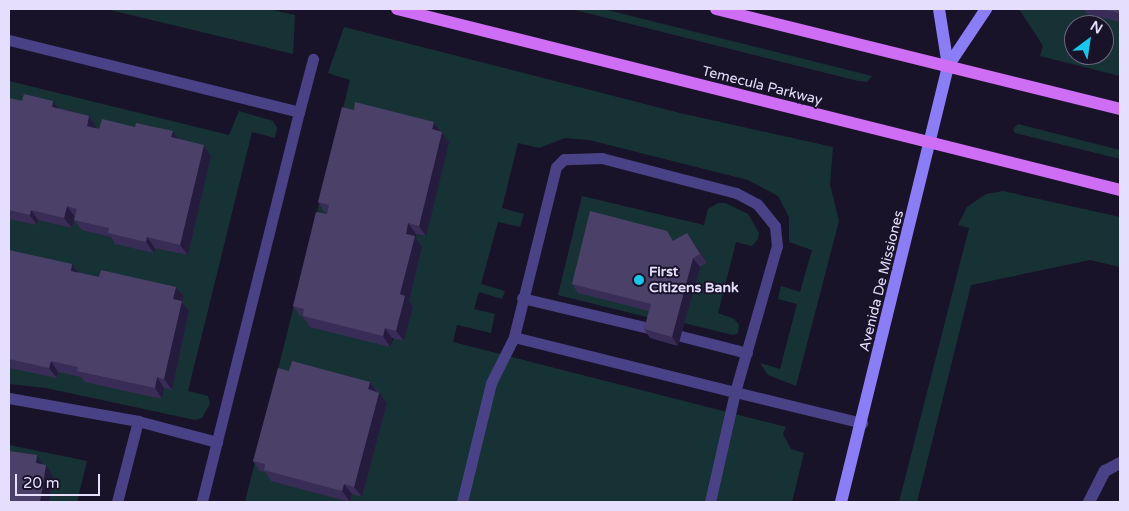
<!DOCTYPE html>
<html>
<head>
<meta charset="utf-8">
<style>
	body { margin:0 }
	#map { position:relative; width:1129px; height:511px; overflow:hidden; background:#19132a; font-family:"Varela Round",sans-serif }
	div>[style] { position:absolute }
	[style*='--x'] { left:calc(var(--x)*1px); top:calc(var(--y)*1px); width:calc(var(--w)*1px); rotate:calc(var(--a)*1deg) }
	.green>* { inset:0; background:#173234 }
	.lane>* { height:11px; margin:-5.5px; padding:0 5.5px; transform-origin:5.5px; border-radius:5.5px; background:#4a4286 }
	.street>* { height:12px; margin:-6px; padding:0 6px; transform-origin:6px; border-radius:6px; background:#4a4286 }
	.secondary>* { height:12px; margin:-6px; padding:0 6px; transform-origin:6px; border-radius:6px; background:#8a7df6 }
	.primary>* { height:12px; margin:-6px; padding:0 6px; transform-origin:6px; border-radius:6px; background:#cd6ef5 }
	.wall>* { inset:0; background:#392d57 }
	.shaded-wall>* { inset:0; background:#241b3d }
	.building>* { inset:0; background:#4b4068 }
	.dots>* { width:14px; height:14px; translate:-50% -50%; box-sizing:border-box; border:2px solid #19132a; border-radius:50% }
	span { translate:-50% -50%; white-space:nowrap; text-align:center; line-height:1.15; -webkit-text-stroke:4px #19132a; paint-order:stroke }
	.street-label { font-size:14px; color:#e5dffd }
	.poi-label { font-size:14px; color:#e5dffd; font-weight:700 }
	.left { translate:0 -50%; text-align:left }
	.frame { position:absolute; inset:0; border:10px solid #e5dffd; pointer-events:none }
	.north { position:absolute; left:1064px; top:15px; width:50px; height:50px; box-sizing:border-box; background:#19132a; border:1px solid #6b657e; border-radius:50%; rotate:31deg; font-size:14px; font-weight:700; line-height:20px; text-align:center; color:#e5dffd }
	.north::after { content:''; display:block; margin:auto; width:18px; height:22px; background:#19c7ee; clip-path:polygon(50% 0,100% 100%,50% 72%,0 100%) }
	.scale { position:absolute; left:15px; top:474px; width:85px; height:22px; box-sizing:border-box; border:2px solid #e5dffd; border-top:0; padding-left:6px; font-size:15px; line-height:18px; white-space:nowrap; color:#e5dffd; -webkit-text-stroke:4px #19132a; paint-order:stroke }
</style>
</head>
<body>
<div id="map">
	<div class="green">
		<i style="clip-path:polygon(106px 9px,268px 9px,295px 15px,293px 54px)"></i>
		<i style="clip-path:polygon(571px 9px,603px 9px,872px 76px,867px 82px,858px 81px)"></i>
		<i style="clip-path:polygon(evenodd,1019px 9px,1120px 9px,1120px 76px,1040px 56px,1043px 46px,1019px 9px,1074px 25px,1104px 25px,1104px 55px,1074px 55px,1074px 25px)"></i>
		<i style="clip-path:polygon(evenodd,344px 27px,680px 113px,833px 147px,830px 184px,839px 221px,796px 386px,768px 375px,760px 363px,780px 369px,797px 304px,778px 299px,781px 286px,800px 292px,812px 250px,789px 242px,789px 217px,778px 196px,748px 180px,589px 140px,565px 138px,539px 148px,518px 143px,502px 208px,524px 214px,520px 227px,498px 222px,481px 284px,505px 291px,502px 299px,479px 292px,474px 309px,495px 314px,491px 333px,457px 325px,453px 342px,786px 427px,783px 434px,791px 449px,804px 453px,792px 502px,245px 502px,350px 80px,328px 73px,344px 27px,449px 142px,426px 236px,416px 234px,408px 305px,390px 347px,301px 316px,337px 216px,325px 212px,449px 142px)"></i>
		<i style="clip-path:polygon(9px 81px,229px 135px,239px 111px,273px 121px,277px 128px,275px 138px,252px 132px,188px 391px,208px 396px,210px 404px,202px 418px,195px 420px,46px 388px,9px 384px)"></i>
		<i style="clip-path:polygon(1018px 124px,1120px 150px,1120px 159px,1015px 133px,1013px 129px)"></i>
		<i style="clip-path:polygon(1003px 191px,1120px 217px,1120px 267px,1090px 260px,971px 285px,917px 502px,899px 502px,969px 228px,958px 225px,967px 207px,986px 194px)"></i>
		<i style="clip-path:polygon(582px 196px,704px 225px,708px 209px,718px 203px,725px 203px,748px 214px,759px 233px,758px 239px,752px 246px,736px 242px,718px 313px,734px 319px,739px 325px,738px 333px,733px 335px,684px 323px,700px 267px,707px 263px,693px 242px,680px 249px,673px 240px,597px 220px,657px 313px,655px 319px,558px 295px)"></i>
		<i style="clip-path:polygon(9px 445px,87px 461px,77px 502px,9px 502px)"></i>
	</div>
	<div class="lane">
		<i style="--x:9;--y:40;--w:299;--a:13.9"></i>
		<i style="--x:299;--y:112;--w:402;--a:104"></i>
		<i style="--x:299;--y:112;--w:55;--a:-75.2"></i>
		<i style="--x:522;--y:298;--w:135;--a:13.3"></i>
		<i style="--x:681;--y:336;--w:68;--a:14.4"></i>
		<i style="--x:9;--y:398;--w:131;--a:10.1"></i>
		<i style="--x:138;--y:421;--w:82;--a:14.9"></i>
		<i style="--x:117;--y:502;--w:84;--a:-75.5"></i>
		<i style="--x:462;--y:502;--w:122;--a:-76.3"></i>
		<i style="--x:491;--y:383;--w:51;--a:-63.4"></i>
		<i style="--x:710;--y:502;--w:113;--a:-77.2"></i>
		<i style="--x:735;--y:392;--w:152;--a:-74"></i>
		<i style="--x:777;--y:246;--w:20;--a:-96"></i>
		<i style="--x:775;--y:226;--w:28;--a:-129"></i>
		<i style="--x:757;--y:204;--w:24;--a:-152"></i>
		<i style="--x:736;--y:193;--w:138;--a:-165.4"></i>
		<i style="--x:602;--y:158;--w:38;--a:178"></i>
		<i style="--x:564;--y:159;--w:11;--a:135"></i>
		<i style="--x:556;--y:167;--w:175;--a:103.9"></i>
		<i style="--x:514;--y:337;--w:228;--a:14"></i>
		<i style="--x:735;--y:392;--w:131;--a:13.7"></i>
	</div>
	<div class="street">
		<i style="--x:1089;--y:502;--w:35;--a:-63"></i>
		<i style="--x:1105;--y:471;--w:17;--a:-28"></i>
	</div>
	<div class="secondary">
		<i style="--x:948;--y:66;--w:69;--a:-56.3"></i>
		<i style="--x:841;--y:502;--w:449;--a:-76.2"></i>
		<i style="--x:948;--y:66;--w:58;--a:-99"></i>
	</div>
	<div class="primary">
		<i style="--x:397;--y:9;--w:745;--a:14.05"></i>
		<i style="--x:716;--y:9;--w:416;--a:13.9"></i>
	</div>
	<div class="wall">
		<i style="clip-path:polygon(1084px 9px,1120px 9px,1120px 22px,1087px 14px)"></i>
		<i style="clip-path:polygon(9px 98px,58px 108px,89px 116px,96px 126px,96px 128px,178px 139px,211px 156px,188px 255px,155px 248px,154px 253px,115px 244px,111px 237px,82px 230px,74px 220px,75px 217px,72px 228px,38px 220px,37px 225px,9px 219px)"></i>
		<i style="clip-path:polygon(434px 122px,449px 142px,426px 236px,416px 234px,415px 236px,422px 247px,409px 301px,413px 306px,404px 341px,392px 338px,390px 347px,310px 327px,303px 317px,300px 316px,293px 306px,327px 213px,325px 213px,318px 202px)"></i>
		<i style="clip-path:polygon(687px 233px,707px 263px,700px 267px,678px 346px,650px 338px,644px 329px,649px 311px,578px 293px,572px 284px,674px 240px)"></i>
		<i style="clip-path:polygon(9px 250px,78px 272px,99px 277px,176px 287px,184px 297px,182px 302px,189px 311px,172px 390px,164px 388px,162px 399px,85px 382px,81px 377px,58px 372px,57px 378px,9px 368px)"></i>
		<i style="clip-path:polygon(289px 371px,370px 382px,387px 403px,362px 497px,352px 494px,350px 502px,271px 481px,265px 472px,260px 471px,253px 461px)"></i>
	</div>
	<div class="shaded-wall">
		<i style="clip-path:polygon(53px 101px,60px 111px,52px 107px)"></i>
		<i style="clip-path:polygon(89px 116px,96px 126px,94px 137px,87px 126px)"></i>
		<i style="clip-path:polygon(434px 122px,441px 132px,432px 129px)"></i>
		<i style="clip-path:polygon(173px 131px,180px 142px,171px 137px)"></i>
		<i style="clip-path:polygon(442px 132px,449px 142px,426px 236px,419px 226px)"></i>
		<i style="clip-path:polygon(204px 145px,211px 156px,188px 255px,180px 245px)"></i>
		<i style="clip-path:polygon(67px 206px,75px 217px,72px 228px,64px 218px)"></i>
		<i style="clip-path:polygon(31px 210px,38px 220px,37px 225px,30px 215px)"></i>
		<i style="clip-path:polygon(408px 223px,416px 234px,415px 236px,422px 247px,409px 301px,413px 306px,404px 341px,396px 331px,406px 234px)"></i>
		<i style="clip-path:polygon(147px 237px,155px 248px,154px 253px,146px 242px)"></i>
		<i style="clip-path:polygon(693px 258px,700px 267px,678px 346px,672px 337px)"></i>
		<i style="clip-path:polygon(72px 264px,79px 274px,71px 271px)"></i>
		<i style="clip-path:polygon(176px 287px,184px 297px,182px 302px,189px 311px,172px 390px,164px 379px,173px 299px)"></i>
		<i style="clip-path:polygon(385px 328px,392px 338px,390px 347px,383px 336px)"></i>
		<i style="clip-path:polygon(51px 361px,58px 372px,57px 378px,49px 368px)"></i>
		<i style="clip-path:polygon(157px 377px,164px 388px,162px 399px,155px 388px)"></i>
		<i style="clip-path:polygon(370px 382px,377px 392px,368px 389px)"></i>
		<i style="clip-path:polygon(379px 393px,387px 403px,362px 497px,354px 487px)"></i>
		<i style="clip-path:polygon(37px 455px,44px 466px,36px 463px)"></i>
		<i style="clip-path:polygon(46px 465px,53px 476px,49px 502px,40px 502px)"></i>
		<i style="clip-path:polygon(344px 484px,352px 494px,350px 502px,342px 491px)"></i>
	</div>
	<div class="building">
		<i style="clip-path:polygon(1102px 9px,1120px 9px,1120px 13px)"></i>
		<i style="clip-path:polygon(24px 94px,53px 101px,52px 107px,89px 116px,87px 126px,99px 129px,102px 119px,135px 127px,136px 123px,173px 131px,171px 137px,204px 145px,180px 245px,147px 237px,146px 242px,108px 233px,109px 228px,74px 220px,77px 209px,67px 206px,64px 218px,31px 210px,30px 215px,9px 210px,9px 98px,22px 101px)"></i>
		<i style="clip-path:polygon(355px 102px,434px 122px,432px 129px,442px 132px,419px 226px,408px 223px,406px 234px,415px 236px,400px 294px,405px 296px,396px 331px,385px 328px,383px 336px,303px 316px,304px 309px,293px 306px,316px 212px,327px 214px,329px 205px,318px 202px,342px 107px,354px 110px)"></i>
		<i style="clip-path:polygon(590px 211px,667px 231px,673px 241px,687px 233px,693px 243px,700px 254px,693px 258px,672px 337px,644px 329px,651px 304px,572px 284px)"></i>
		<i style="clip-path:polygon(9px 250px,72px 264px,71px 271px,99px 277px,101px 270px,176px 287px,173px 299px,182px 301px,164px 379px,157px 377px,155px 388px,77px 371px,78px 367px,51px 361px,49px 368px,9px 359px)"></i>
		<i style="clip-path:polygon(292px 361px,370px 382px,368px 389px,379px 393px,354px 487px,344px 484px,342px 491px,264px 470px,265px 464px,253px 461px,278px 368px,289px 371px)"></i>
		<i style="clip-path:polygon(9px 451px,37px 455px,36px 463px,46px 465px,40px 502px,9px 502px)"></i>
	</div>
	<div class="dots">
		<i style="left:639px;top:280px;background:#19c7ee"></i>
	</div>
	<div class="street-label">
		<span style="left:762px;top:86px;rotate:14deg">Temecula Parkway</span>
		<span style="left:882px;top:281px;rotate:-76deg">Avenida De Missiones</span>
	</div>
	<div class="poi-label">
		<span class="left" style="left:649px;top:280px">First<br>Citizens Bank</span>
	</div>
	<div class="frame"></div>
	<div class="north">N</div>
	<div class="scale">20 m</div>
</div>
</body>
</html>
